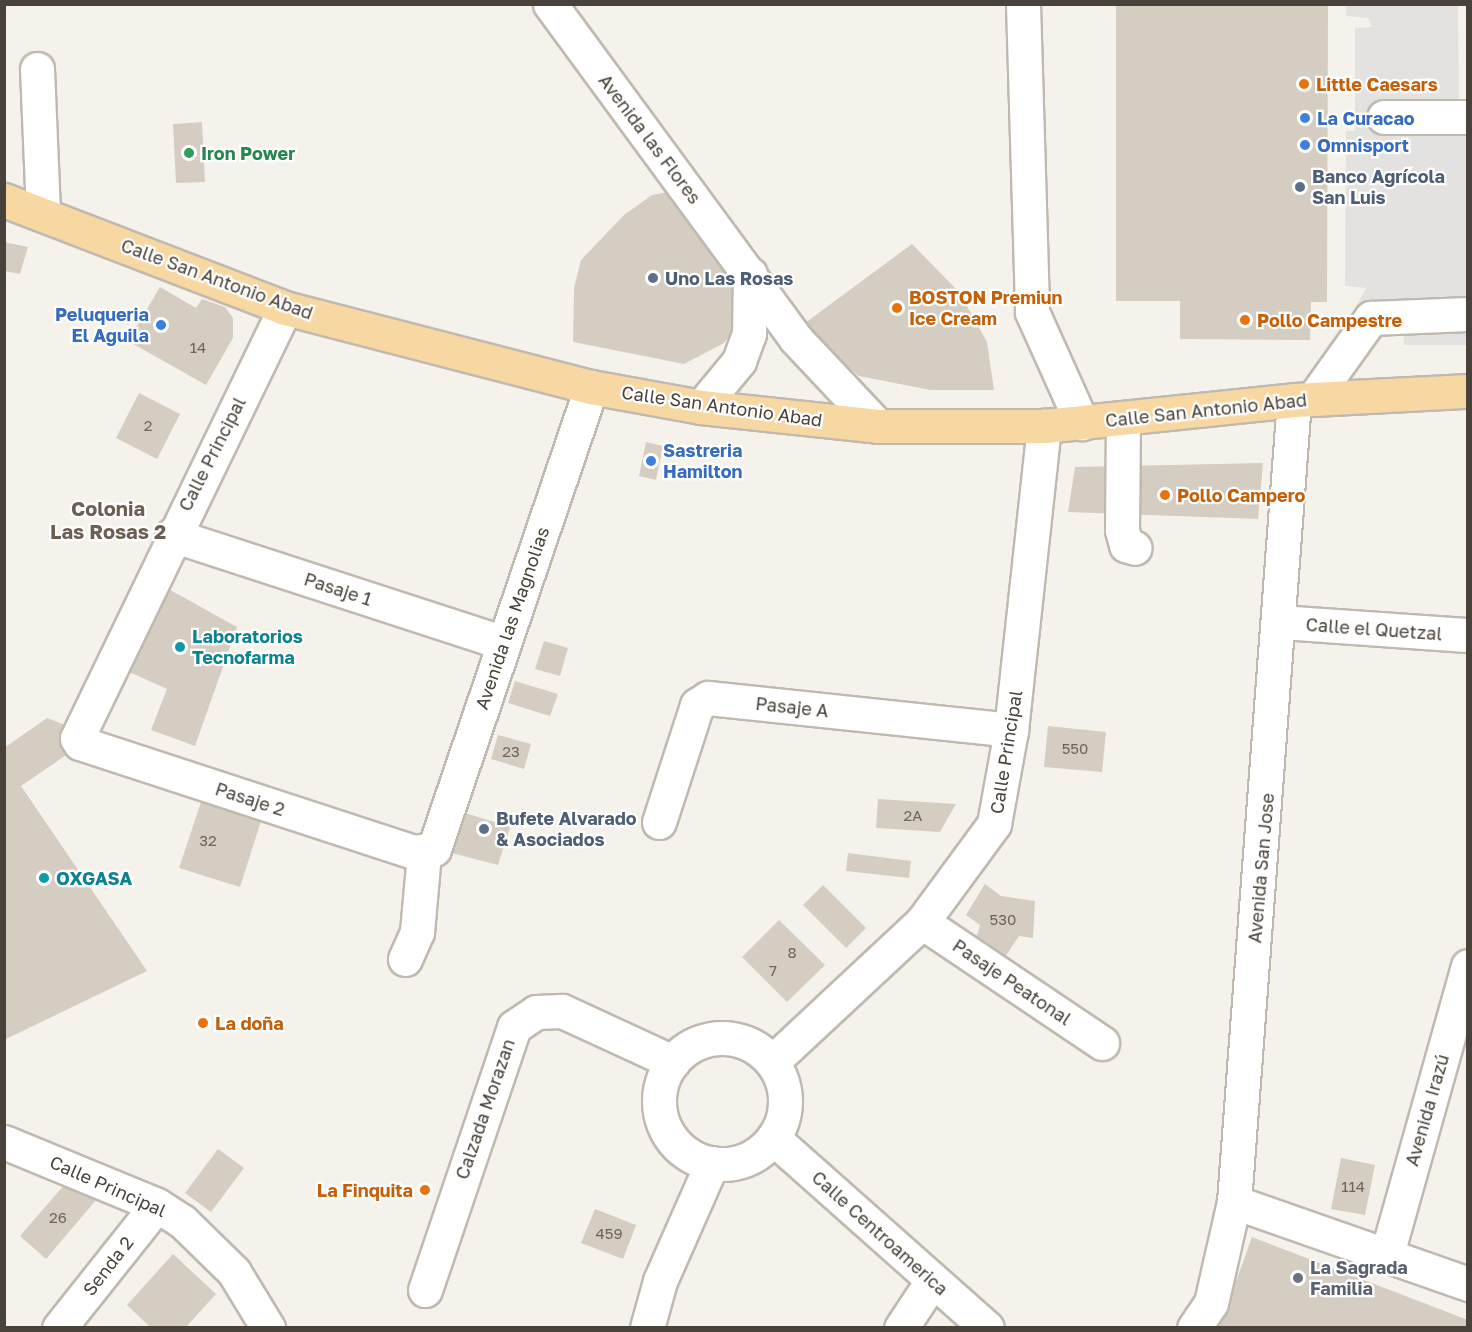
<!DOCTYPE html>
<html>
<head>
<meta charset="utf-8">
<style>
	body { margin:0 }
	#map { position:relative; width:1472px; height:1332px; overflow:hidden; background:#f5f2ec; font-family:"Golos Text",sans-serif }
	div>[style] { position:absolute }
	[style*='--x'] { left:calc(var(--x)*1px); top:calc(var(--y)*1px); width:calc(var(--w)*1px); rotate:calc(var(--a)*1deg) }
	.parking>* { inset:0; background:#e4e2e0 }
	.building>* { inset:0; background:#d6cdc2 }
	.roads { filter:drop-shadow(2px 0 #c0b9af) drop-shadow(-2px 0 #c0b9af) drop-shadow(0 2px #c0b9af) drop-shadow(0 -2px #c0b9af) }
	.minor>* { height:33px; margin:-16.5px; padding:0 16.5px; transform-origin:16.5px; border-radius:16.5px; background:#fff }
	.minor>.ring { margin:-16.5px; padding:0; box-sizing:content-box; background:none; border:33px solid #fff; border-radius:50% }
	.major>* { height:33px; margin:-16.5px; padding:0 16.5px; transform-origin:16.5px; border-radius:16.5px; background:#f8d8a2 }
	.dots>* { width:16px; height:16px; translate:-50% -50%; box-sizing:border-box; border:3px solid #fff; border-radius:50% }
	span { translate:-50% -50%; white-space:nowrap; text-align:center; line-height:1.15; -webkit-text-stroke:4.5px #fff; paint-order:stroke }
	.number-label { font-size:15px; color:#6c655c }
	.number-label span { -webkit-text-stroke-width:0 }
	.food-label { font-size:18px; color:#c56008; font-weight:700 }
	.left { translate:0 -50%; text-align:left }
	.right { translate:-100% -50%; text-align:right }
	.shop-label { font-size:18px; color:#366cbe; font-weight:700 }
	.street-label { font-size:18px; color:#49423a }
	.leisure-label { font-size:18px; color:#27864d; font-weight:700 }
	.service-label { font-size:18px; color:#4e5e75; font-weight:700 }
	.culture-label { font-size:18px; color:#0d838f; font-weight:700 }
	.worship-label { font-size:18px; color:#5b616d; font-weight:700 }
	.neighbourhood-label { font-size:20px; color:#6c5f52; font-weight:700 }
	.frame { position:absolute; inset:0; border:6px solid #49423a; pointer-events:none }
</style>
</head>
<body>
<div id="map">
	<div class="parking">
		<i style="clip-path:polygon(1346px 5px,1458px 5px,1459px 104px,1468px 104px,1467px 345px,1404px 345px,1403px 330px,1396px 325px,1373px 337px,1349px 319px,1366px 288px,1345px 286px,1346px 131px,1355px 131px,1355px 28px,1372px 27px,1368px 18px,1346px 16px)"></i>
	</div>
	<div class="building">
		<i style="clip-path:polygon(1116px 4px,1328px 4px,1327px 302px,1311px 302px,1310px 340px,1180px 339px,1180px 301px,1116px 301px)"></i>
		<i style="clip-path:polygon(202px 122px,205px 182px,176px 183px,173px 124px)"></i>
		<i style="clip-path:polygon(678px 190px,735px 284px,736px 328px,724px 343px,684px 364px,573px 342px,574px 288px,581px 260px,624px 215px,652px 195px)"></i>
		<i style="clip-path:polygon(4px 242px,28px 247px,20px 274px,4px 271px)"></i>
		<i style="clip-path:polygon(912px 244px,959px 292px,987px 342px,994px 390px,930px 390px,859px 376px,818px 344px,805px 323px)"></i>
		<i style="clip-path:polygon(160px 287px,196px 308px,202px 299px,225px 307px,233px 318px,233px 338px,206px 385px,128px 341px)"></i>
		<i style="clip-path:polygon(139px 393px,180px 414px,157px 459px,116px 438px)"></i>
		<i style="clip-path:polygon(646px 442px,663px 446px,656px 480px,639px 476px)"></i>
		<i style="clip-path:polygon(1263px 463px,1258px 519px,1068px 512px,1075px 467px)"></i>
		<i style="clip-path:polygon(163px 586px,237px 627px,195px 746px,151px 730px,167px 689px,118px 667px)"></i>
		<i style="clip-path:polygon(544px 641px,568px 648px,560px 676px,535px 669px)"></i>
		<i style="clip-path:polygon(515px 681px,558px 694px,550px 716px,508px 703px)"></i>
		<i style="clip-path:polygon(47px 718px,94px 736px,21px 786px,147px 971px,4px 1040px,4px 748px)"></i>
		<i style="clip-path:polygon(1048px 726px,1106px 732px,1102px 772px,1044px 767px)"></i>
		<i style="clip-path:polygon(498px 735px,531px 744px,524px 769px,491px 759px)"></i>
		<i style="clip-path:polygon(878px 799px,956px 804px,940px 832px,876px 828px)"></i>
		<i style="clip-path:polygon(201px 802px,261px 821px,240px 887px,179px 868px)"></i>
		<i style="clip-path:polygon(465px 813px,510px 827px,498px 865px,452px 853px)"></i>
		<i style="clip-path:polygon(848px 853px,911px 861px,909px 878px,846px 871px)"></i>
		<i style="clip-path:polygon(985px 884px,1001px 896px,1035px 901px,1033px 938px,1019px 936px,1001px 963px,975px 943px,980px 925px,966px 915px)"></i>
		<i style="clip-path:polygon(823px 885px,866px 928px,846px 948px,803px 905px)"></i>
		<i style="clip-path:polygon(779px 920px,825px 965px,787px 1002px,742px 957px)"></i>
		<i style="clip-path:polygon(218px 1149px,244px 1168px,211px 1212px,185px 1193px)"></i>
		<i style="clip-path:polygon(1341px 1158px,1375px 1165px,1365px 1215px,1331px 1209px)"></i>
		<i style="clip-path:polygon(65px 1184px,97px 1199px,46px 1259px,20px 1236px)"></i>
		<i style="clip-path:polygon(595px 1209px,636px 1225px,623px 1259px,581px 1243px)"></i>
		<i style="clip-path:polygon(1252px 1237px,1468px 1320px,1468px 1328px,1219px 1328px)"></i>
		<i style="clip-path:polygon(173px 1254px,216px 1294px,185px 1328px,151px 1328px,127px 1305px)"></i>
	</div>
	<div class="roads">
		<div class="minor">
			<i style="--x:550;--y:4;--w:414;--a:53.7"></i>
			<i style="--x:795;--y:338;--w:121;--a:46.7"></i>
			<i style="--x:1023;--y:4;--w:308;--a:88.3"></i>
			<i style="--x:1032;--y:312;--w:122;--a:65.8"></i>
			<i style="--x:37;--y:69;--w:145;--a:87.6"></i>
			<i style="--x:1384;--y:117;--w:84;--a:0"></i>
			<i style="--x:285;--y:308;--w:478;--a:115.8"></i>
			<i style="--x:77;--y:738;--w:6;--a:59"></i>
			<i style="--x:80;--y:743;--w:351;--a:18.1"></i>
			<i style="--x:414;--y:852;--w:20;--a:-9"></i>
			<i style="--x:434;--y:849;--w:488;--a:-71.2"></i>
			<i style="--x:1313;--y:399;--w:100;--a:-54.4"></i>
			<i style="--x:1371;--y:318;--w:97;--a:-2.4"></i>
			<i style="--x:701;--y:407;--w:60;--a:-50.4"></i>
			<i style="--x:739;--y:361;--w:29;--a:-70"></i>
			<i style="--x:749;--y:334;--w:60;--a:-89"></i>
			<i style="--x:1123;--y:418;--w:112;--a:90.5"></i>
			<i style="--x:1122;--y:530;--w:16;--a:75"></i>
			<i style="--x:1126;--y:545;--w:9;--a:18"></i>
			<i style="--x:172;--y:535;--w:349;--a:18"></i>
			<i style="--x:1281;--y:622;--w:187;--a:4"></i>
			<i style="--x:659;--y:822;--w:123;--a:-72"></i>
			<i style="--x:697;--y:705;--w:13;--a:-32"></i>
			<i style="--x:708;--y:698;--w:305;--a:6"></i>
			<i style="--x:922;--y:922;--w:217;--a:33.9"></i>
			<i style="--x:405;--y:959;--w:30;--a:-66"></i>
			<i style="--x:417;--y:932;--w:79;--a:-84.9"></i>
			<i class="ring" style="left:659px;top:1038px;width:93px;height:93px"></i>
			<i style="--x:772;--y:1062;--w:205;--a:-43"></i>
			<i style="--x:922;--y:922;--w:122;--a:-53.7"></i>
			<i style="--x:994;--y:824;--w:96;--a:-79.7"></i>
			<i style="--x:1011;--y:730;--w:306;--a:-83.8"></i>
			<i style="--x:773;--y:1138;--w:286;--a:41.6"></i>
			<i style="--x:4;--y:1142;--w:165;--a:22.4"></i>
			<i style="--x:157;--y:1205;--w:30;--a:33"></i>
			<i style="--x:182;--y:1221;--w:73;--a:44.4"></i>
			<i style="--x:234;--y:1272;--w:66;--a:58.7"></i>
			<i style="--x:1234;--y:1202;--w:248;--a:19.3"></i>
			<i style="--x:1387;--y:1254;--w:299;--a:-74.3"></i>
			<i style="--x:425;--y:1290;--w:278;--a:-71.3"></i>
			<i style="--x:514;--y:1027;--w:27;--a:-34"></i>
			<i style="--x:536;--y:1012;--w:26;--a:-2"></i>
			<i style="--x:562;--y:1011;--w:122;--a:24.7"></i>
			<i style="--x:59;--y:1328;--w:157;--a:-51.5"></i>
			<i style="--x:647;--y:1328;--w:49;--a:-74.5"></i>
			<i style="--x:660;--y:1281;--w:129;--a:-66.2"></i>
			<i style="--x:901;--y:1328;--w:56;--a:-56.6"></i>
			<i style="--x:1194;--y:1328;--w:30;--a:-56"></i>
			<i style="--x:1211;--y:1303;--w:104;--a:-77.2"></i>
			<i style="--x:1234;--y:1202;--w:804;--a:-85.72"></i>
		</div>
		<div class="major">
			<i style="--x:4;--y:200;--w:301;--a:21"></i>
			<i style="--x:285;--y:308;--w:316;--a:14.5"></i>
			<i style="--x:591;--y:387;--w:112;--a:10.3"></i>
			<i style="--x:701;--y:407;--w:178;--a:6.1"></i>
			<i style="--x:878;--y:426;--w:166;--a:0"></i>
			<i style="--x:1044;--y:426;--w:251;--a:-5.9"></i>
			<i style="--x:1294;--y:400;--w:174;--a:-3"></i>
		</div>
	</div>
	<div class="dots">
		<i style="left:1304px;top:84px;background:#e8710a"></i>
		<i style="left:1305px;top:118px;background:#3f7fe0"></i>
		<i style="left:1305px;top:145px;background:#3f7fe0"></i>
		<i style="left:189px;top:153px;background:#2e9e5b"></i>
		<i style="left:1300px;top:187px;background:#5c6f8a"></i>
		<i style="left:653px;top:278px;background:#5c6f8a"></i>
		<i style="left:897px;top:308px;background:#e8710a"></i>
		<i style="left:1245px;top:320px;background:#e8710a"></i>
		<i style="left:161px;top:325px;background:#3f7fe0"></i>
		<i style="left:651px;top:461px;background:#3f7fe0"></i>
		<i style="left:1165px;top:495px;background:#e8710a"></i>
		<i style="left:180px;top:647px;background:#0f9aa8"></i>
		<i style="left:484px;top:829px;background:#5c6f8a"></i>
		<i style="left:44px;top:878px;background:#0f9aa8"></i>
		<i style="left:203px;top:1023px;background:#e8710a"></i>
		<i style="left:425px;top:1190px;background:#e8710a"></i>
		<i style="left:1298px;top:1278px;background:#6b7280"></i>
	</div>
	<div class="number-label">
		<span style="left:198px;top:348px">14</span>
		<span style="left:148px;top:426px">2</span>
		<span style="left:1075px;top:749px">550</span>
		<span style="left:511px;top:752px">23</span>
		<span style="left:913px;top:816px">2A</span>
		<span style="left:208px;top:841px">32</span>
		<span style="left:1003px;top:920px">530</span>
		<span style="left:792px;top:953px">8</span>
		<span style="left:773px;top:971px">7</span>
		<span style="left:1353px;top:1187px">114</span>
		<span style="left:58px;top:1218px">26</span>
		<span style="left:609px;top:1234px">459</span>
	</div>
	<div class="food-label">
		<span class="left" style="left:1316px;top:84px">Little Caesars</span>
		<span class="left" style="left:909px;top:308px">BOSTON Premiun<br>Ice Cream</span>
		<span class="left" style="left:1257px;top:320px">Pollo Campestre</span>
		<span class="left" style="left:1177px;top:495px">Pollo Campero</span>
		<span class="left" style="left:215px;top:1023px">La doña</span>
		<span class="right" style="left:413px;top:1190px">La Finquita</span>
	</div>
	<div class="shop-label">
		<span class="left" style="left:1317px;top:118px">La Curacao</span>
		<span class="left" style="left:1317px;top:145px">Omnisport</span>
		<span class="right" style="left:149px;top:325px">Peluqueria<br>El Aguila</span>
		<span class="left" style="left:663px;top:461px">Sastreria<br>Hamilton</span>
	</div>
	<div class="street-label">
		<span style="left:650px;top:139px;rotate:53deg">Avenida las Flores</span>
		<span style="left:217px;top:279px;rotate:20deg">Calle San Antonio Abad</span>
		<span style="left:722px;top:406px;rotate:8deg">Calle San Antonio Abad</span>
		<span style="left:1206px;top:410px;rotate:-6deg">Calle San Antonio Abad</span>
		<span style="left:212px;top:454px;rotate:-63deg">Calle Principal</span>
		<span style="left:338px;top:589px;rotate:18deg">Pasaje 1</span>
		<span style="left:512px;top:618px;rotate:-71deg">Avenida las Magnolias</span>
		<span style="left:1374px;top:629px;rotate:4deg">Calle el Quetzal</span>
		<span style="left:792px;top:707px;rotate:6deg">Pasaje A</span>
		<span style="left:1006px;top:752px;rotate:-81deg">Calle Principal</span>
		<span style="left:250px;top:799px;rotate:18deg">Pasaje 2</span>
		<span style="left:1261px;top:868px;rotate:-85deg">Avenida San Jose</span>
		<span style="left:1012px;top:982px;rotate:34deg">Pasaje Peatonal</span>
		<span style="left:485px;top:1109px;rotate:-71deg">Calzada Morazan</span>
		<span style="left:1427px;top:1110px;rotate:-74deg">Avenida Irazú</span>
		<span style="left:108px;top:1186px;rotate:24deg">Calle Principal</span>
		<span style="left:880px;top:1233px;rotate:42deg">Calle Centroamerica</span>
		<span style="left:108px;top:1266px;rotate:-52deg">Senda 2</span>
	</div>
	<div class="leisure-label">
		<span class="left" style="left:201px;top:153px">Iron Power</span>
	</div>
	<div class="service-label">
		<span class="left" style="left:1312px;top:187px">Banco Agrícola<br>San Luis</span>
		<span class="left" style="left:665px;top:278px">Uno Las Rosas</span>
		<span class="left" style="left:496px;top:829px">Bufete Alvarado<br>&amp; Asociados</span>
	</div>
	<div class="culture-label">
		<span class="left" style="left:192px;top:647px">Laboratorios<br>Tecnofarma</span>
		<span class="left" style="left:56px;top:878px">OXGASA</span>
	</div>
	<div class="worship-label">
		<span class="left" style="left:1310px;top:1278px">La Sagrada<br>Familia</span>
	</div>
	<div class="neighbourhood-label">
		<span style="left:108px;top:520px">Colonia<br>Las Rosas 2</span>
	</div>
	<div class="frame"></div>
</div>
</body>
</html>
